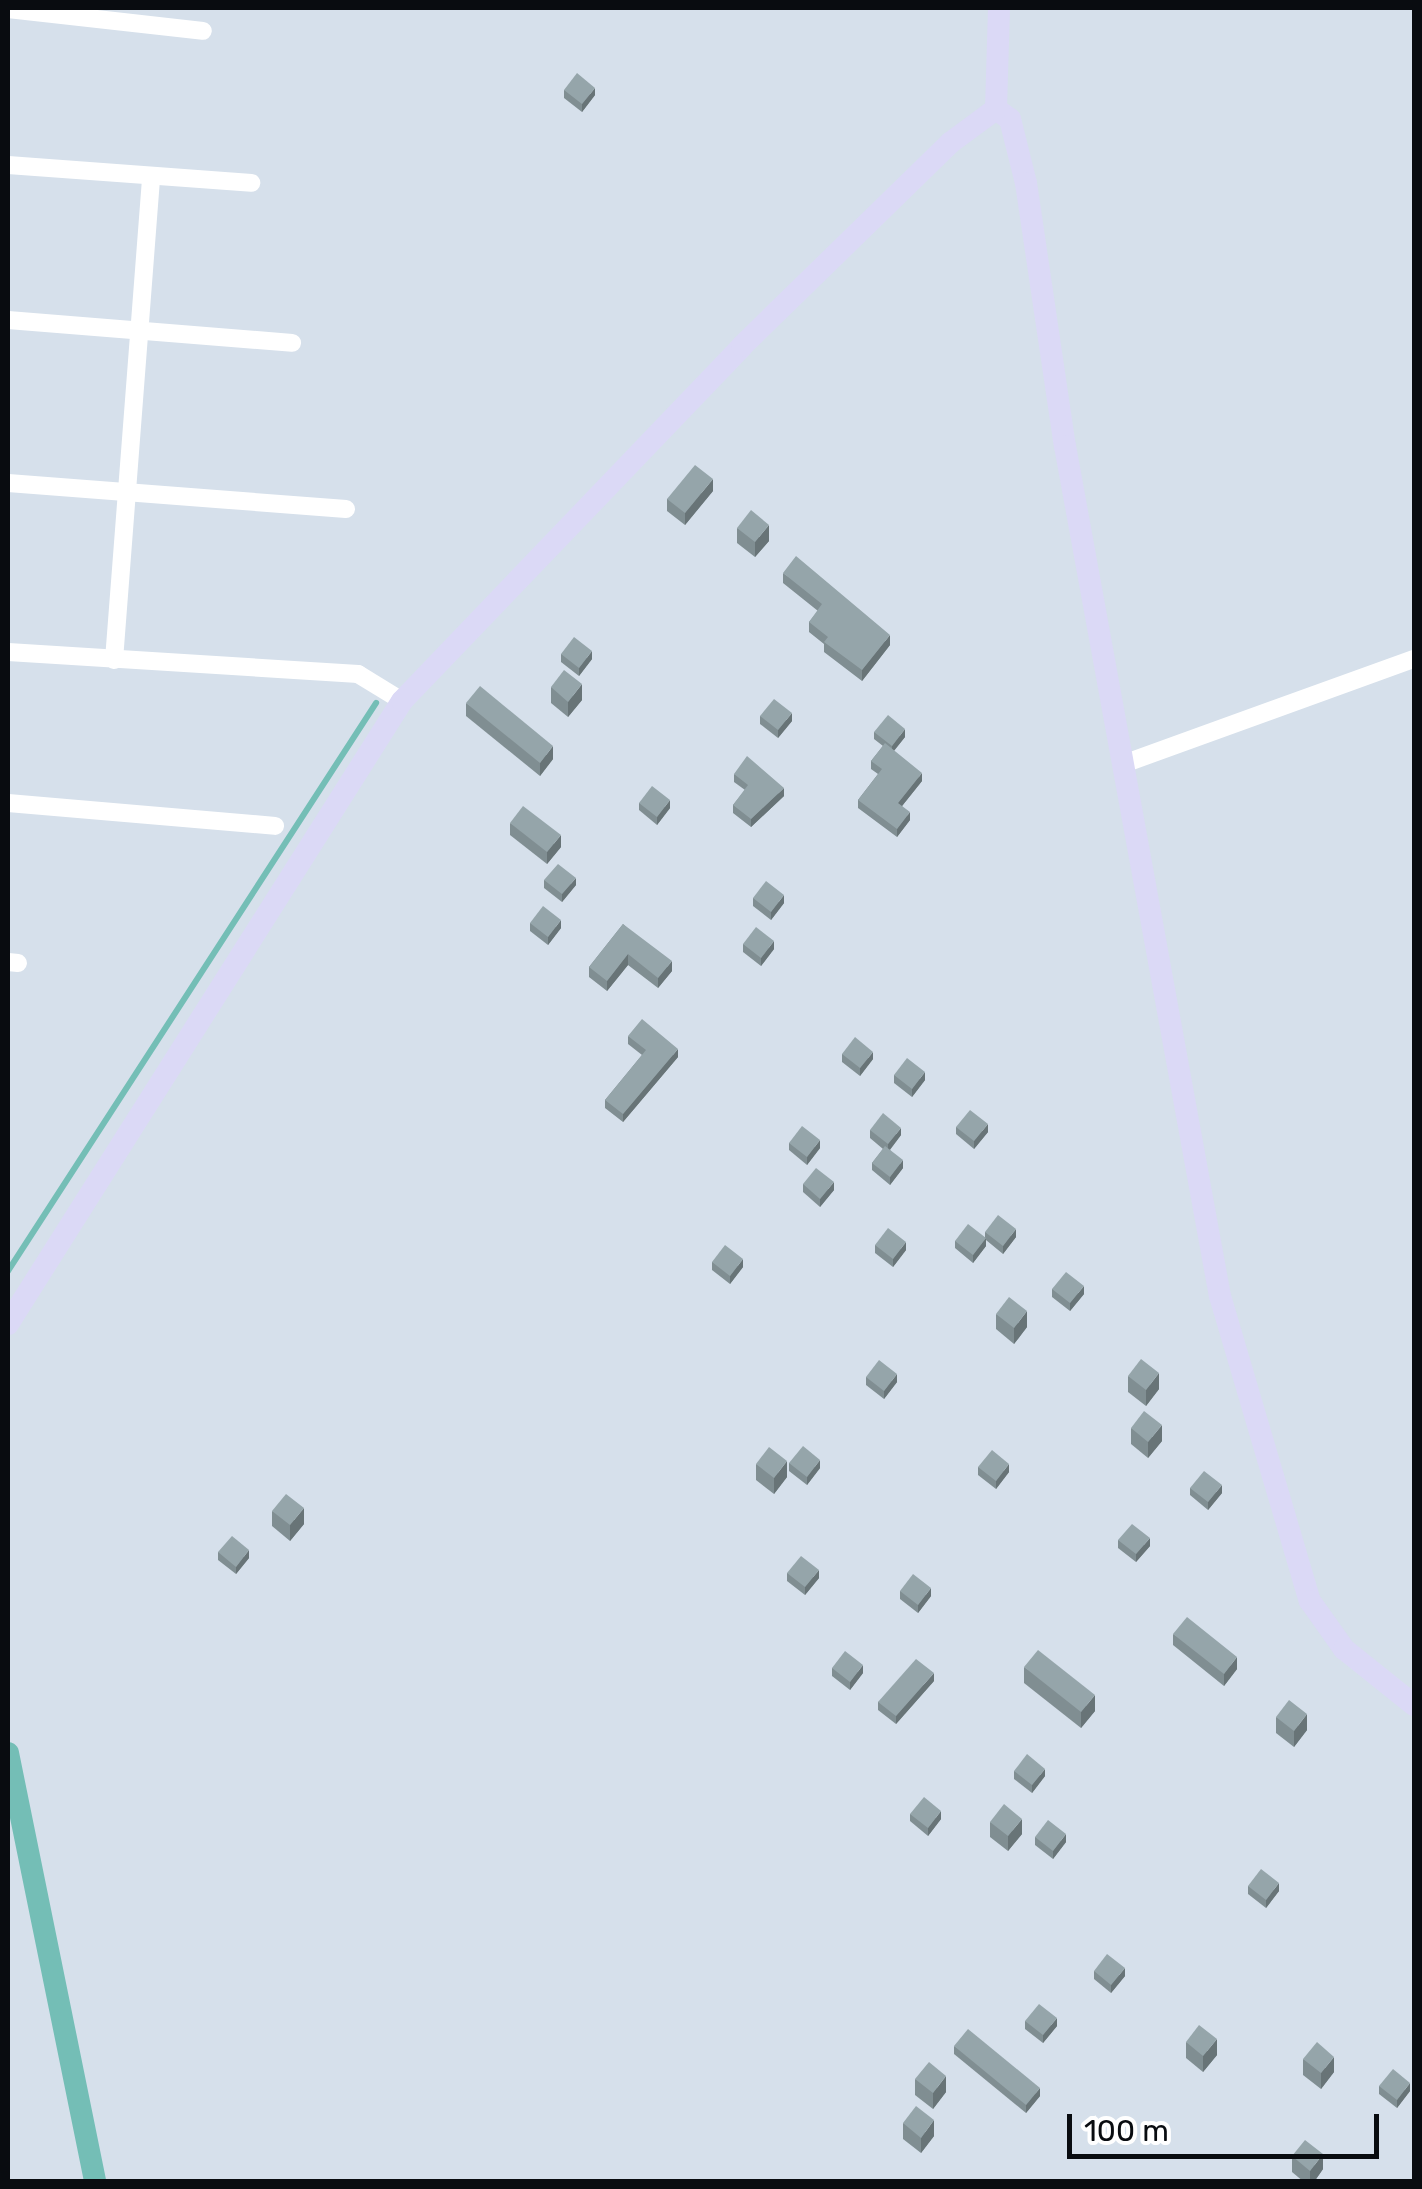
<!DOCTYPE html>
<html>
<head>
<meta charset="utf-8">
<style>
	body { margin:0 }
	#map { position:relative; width:1422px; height:2189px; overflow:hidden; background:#d6e0eb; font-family:Rubik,sans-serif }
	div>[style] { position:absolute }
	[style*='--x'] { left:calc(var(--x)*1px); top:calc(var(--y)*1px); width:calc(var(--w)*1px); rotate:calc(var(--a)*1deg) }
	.stream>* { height:6px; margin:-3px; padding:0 3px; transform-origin:3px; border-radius:3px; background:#74beb6 }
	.canal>* { height:22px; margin:-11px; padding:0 11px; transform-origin:11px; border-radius:11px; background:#74beb6 }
	.minor>* { height:18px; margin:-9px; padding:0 9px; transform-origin:9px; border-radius:9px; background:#fff }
	.secondary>* { height:22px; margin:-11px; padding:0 11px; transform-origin:11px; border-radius:11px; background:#dbd9f6 }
	.wall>* { inset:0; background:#808e92 }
	.shaded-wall>* { inset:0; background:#687477 }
	.building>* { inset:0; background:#95a5aa }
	span { translate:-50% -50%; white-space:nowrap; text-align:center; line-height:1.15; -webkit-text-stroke:8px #fff; paint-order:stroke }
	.frame { position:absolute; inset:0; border:10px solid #090c10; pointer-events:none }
	.scale { position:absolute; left:1067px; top:2114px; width:312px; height:45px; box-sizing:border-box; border:5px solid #090c10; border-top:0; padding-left:12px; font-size:30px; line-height:35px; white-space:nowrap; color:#090c10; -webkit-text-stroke:8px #fff; paint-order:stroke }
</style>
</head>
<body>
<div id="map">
	<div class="stream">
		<i style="--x:8;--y:1271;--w:677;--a:-57.06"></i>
	</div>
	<div class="canal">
		<i style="--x:8;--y:1753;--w:438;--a:78.5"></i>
	</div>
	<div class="minor">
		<i style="--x:8;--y:9;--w:196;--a:6.4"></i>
		<i style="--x:8;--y:165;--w:244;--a:4.2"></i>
		<i style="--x:8;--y:320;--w:285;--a:4.6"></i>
		<i style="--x:8;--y:483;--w:339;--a:4.4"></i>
		<i style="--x:8;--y:652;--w:351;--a:3.6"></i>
		<i style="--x:358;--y:674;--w:52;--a:31.5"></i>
		<i style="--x:114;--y:660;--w:485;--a:-85.6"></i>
		<i style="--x:1126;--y:763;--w:306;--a:-19.9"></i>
		<i style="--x:8;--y:803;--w:268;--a:4.9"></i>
		<i style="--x:8;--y:962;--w:10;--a:6"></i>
	</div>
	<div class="secondary">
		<i style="--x:996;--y:109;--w:17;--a:36"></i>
		<i style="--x:1010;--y:119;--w:66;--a:76"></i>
		<i style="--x:1026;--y:183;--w:266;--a:81.6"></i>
		<i style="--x:1065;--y:446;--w:864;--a:79.67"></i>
		<i style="--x:1220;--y:1296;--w:318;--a:73.6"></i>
		<i style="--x:1310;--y:1601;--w:59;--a:54.7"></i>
		<i style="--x:1344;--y:1649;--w:90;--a:38.7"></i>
		<i style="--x:8;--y:1324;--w:737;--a:-57.69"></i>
		<i style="--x:402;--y:701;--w:492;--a:-46.2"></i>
		<i style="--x:742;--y:346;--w:291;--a:-44.3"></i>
		<i style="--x:950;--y:143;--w:57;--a:-36.5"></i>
		<i style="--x:996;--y:109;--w:101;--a:-88.3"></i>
	</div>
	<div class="wall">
		<i style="clip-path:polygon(564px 90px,595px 95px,582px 112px,564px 98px)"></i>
		<i style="clip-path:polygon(713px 491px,685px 525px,667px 511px,667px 499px)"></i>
		<i style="clip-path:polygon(737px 528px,769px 541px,755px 557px,737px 543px)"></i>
		<i style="clip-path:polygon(783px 573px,890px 645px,862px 681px,824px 652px,824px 644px,809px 632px,809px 622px,818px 611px,783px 583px)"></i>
		<i style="clip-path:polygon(561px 654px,592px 659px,579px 676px,561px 662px)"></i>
		<i style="clip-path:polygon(551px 687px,582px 700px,568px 717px,551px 703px)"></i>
		<i style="clip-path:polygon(466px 703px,553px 759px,540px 776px,466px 716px)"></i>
		<i style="clip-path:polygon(760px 716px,792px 721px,778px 738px,760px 724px)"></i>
		<i style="clip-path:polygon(874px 732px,905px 737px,894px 751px,922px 781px,902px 806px,910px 820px,897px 837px,858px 808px,858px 800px,878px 774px,871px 769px,871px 761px,883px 746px,874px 739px)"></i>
		<i style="clip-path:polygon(734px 774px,784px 796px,751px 827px,733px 813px,733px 805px,745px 790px,734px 782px)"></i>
		<i style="clip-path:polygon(639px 803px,670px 808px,657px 825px,639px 810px)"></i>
		<i style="clip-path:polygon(510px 823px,561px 847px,547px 864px,510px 835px)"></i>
		<i style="clip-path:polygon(544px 880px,576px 885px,562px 902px,544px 888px)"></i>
		<i style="clip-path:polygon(753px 898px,784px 903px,771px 920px,753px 906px)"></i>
		<i style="clip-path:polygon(530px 923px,561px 928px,548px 945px,530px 931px)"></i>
		<i style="clip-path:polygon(623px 924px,672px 971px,658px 988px,628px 965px,607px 991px,589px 977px,589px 967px)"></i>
		<i style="clip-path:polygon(743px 944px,774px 949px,761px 966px,743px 952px)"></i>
		<i style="clip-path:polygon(628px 1036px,678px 1057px,623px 1122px,605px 1108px,605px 1100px,642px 1055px,628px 1044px)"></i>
		<i style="clip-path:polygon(842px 1054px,873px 1059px,860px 1076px,842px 1062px)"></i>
		<i style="clip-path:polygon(894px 1075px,925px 1080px,912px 1097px,894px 1083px)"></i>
		<i style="clip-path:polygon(956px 1127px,988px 1132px,974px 1149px,956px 1134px)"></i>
		<i style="clip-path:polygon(870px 1130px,901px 1135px,890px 1150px,903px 1168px,890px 1185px,872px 1170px,872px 1163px,883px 1149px,870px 1138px)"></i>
		<i style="clip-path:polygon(789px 1143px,820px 1148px,807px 1165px,789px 1150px)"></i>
		<i style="clip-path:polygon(803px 1184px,834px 1190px,820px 1207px,803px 1192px)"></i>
		<i style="clip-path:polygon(985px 1232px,1016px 1237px,1003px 1254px,986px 1240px,986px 1246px,973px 1263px,955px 1248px,955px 1241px,985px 1237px)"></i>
		<i style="clip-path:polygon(875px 1245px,906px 1250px,893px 1267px,875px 1253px)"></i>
		<i style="clip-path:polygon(712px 1262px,743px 1267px,730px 1284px,712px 1270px)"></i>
		<i style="clip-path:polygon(1052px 1289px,1084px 1294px,1070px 1311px,1052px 1297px)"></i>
		<i style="clip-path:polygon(996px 1314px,1027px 1327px,1014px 1344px,996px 1329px)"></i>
		<i style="clip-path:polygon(1128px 1376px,1159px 1389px,1146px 1406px,1128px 1392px)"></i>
		<i style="clip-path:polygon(866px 1377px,897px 1382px,884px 1399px,866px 1385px)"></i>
		<i style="clip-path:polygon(1131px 1428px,1162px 1441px,1148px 1458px,1131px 1444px)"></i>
		<i style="clip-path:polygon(789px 1463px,820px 1468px,807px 1485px,789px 1471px)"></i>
		<i style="clip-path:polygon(756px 1464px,787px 1477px,774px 1494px,756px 1480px)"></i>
		<i style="clip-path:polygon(978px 1467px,1009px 1472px,996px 1489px,978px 1475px)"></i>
		<i style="clip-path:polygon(1190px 1488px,1222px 1493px,1208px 1510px,1190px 1495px)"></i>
		<i style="clip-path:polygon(272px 1511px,304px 1524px,290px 1541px,272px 1526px)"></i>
		<i style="clip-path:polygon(1118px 1540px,1150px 1546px,1136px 1562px,1118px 1548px)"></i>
		<i style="clip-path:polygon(218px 1552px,249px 1558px,236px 1574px,218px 1560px)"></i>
		<i style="clip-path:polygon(787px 1573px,819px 1578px,805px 1595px,787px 1581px)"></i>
		<i style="clip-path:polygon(900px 1591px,931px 1596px,918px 1613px,900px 1599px)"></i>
		<i style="clip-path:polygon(1173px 1634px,1237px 1669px,1224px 1686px,1173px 1645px)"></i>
		<i style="clip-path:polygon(1024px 1667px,1095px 1711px,1081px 1728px,1024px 1683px)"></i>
		<i style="clip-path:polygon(832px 1668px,863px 1673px,850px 1690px,832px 1676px)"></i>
		<i style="clip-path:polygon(934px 1681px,896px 1724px,878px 1710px,878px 1702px)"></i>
		<i style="clip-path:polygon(1276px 1717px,1307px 1730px,1294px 1747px,1276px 1733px)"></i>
		<i style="clip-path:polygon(1014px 1771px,1045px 1776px,1032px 1793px,1014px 1779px)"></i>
		<i style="clip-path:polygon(910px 1814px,941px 1819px,928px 1836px,910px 1821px)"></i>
		<i style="clip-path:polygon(990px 1822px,1022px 1834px,1008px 1851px,990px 1837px)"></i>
		<i style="clip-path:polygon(1035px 1837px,1066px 1842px,1053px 1859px,1035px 1845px)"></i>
		<i style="clip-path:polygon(1248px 1886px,1279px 1891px,1266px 1908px,1248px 1894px)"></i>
		<i style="clip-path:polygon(1094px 1971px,1125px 1976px,1111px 1993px,1094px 1979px)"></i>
		<i style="clip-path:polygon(1025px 2021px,1057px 2026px,1043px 2043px,1025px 2029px)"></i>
		<i style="clip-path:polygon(1186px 2042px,1217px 2055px,1203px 2072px,1186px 2058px)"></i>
		<i style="clip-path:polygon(954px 2046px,1040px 2096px,1026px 2113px,954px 2054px)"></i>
		<i style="clip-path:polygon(1303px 2059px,1334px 2072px,1321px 2089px,1303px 2075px)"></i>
		<i style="clip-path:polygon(915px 2079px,946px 2092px,933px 2109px,915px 2095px)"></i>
		<i style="clip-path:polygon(1379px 2086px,1410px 2091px,1397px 2108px,1379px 2094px)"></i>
		<i style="clip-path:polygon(903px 2123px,934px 2136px,921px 2153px,903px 2139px)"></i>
		<i style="clip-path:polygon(1292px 2156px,1323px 2169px,1314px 2182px,1304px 2182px,1292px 2172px)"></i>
	</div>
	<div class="shaded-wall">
		<i style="clip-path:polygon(595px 88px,595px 95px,582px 112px,582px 104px)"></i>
		<i style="clip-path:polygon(713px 479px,713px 491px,685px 525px,685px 513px)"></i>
		<i style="clip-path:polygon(769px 525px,769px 541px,755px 557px,755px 542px)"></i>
		<i style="clip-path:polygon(890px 635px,890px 645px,862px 681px,862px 670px)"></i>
		<i style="clip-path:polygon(592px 651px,592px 659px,579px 676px,579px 668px)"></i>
		<i style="clip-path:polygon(582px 684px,582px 700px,568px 717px,568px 702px)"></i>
		<i style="clip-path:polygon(792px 713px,792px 721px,778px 738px,778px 730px)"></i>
		<i style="clip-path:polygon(905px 729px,905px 737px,892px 753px,892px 746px)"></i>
		<i style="clip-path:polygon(553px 746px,553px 759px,540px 776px,540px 763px)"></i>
		<i style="clip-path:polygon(922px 773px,922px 781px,898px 811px,898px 803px)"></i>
		<i style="clip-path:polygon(784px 788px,784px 796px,751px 827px,751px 819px)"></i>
		<i style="clip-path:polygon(670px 800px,670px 808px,657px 825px,657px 817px)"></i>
		<i style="clip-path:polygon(910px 812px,910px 820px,897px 837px,897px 829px)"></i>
		<i style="clip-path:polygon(561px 835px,561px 847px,547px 864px,547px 852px)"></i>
		<i style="clip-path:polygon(576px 878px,576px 885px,562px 902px,562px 894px)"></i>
		<i style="clip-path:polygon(784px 895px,784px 903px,771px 920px,771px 912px)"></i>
		<i style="clip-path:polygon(561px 920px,561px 928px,548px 945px,548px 937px)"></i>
		<i style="clip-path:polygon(774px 941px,774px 949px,761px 966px,761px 958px)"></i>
		<i style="clip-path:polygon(628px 954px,628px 965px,607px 991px,607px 981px)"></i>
		<i style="clip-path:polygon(672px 961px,672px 971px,658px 988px,658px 978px)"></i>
		<i style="clip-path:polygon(678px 1049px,678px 1057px,623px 1122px,623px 1114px)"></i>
		<i style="clip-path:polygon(873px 1052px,873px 1059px,860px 1076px,860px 1068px)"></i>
		<i style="clip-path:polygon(925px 1072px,925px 1080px,912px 1097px,912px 1089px)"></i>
		<i style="clip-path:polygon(988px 1124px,988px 1132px,974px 1149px,974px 1141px)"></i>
		<i style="clip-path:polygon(901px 1128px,901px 1135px,888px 1152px,888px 1144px)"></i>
		<i style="clip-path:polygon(820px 1140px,820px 1148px,807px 1165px,807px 1157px)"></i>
		<i style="clip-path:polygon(903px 1160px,903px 1168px,890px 1185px,890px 1177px)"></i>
		<i style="clip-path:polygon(834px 1182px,834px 1190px,820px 1207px,820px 1199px)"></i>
		<i style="clip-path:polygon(1016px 1229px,1016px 1237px,1003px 1254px,1003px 1246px)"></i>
		<i style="clip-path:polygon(986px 1238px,986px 1246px,973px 1263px,973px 1255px)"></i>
		<i style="clip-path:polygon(906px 1242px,906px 1250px,893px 1267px,893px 1259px)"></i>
		<i style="clip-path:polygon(743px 1259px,743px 1267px,730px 1284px,730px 1276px)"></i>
		<i style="clip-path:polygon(1084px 1286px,1084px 1294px,1070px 1311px,1070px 1303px)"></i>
		<i style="clip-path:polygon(1027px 1311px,1027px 1327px,1014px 1344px,1014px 1328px)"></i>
		<i style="clip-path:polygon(1159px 1373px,1159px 1389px,1146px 1406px,1146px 1390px)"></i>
		<i style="clip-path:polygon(897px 1374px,897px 1382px,884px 1399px,884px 1391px)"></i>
		<i style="clip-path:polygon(1162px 1425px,1162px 1441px,1148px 1458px,1148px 1442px)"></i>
		<i style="clip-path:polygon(820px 1460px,820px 1468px,807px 1485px,807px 1477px)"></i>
		<i style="clip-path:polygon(787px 1461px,787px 1477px,774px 1494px,774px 1478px)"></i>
		<i style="clip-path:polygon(1009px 1464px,1009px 1472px,996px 1489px,996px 1481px)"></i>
		<i style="clip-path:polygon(1222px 1485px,1222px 1493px,1208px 1510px,1208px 1502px)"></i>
		<i style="clip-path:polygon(304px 1508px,304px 1524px,290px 1541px,290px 1525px)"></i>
		<i style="clip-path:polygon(1150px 1538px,1150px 1546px,1136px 1562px,1136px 1554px)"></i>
		<i style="clip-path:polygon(249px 1550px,249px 1558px,236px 1574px,236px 1567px)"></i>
		<i style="clip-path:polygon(819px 1570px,819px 1578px,805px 1595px,805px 1587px)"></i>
		<i style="clip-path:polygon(931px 1588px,931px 1596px,918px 1613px,918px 1605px)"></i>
		<i style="clip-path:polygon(1237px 1657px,1237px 1669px,1224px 1686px,1224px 1674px)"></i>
		<i style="clip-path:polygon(863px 1665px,863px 1673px,850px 1690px,850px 1682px)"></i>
		<i style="clip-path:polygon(934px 1673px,934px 1681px,896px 1724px,896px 1716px)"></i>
		<i style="clip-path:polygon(1095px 1695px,1095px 1711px,1081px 1728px,1081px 1712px)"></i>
		<i style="clip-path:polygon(1307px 1714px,1307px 1730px,1294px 1747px,1294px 1731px)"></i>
		<i style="clip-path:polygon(1045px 1769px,1045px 1776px,1032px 1793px,1032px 1785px)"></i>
		<i style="clip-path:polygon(941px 1811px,941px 1819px,928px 1836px,928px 1828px)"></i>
		<i style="clip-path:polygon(1022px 1819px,1022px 1834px,1008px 1851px,1008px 1836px)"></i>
		<i style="clip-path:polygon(1066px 1834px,1066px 1842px,1053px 1859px,1053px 1851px)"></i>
		<i style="clip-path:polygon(1279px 1883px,1279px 1891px,1266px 1908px,1266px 1900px)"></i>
		<i style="clip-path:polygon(1125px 1968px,1125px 1976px,1111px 1993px,1111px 1985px)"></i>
		<i style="clip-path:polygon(1057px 2018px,1057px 2026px,1043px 2043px,1043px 2035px)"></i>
		<i style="clip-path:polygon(1217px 2039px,1217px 2055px,1203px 2072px,1203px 2056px)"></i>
		<i style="clip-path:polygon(1334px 2057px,1334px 2072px,1321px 2089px,1321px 2073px)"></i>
		<i style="clip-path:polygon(946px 2076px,946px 2092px,933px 2109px,933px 2093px)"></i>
		<i style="clip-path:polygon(1410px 2083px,1410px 2091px,1397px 2108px,1397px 2100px)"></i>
		<i style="clip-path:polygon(1040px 2088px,1040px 2096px,1026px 2113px,1026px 2105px)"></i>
		<i style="clip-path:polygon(934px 2120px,934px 2136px,921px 2153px,921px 2138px)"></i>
		<i style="clip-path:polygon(1323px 2154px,1323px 2169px,1314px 2182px,1310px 2182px,1310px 2171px)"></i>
	</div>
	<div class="building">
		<i style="clip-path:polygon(577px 73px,595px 88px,582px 104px,564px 90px)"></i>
		<i style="clip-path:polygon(695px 465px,713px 479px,685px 513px,667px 499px)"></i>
		<i style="clip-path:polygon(751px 510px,769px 525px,755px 542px,737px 528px)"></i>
		<i style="clip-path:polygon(796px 556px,890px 635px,862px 670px,824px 642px,828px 637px,809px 622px,822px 604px,783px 573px)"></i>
		<i style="clip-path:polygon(574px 637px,592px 651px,579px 668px,561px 654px)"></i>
		<i style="clip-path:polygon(564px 670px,582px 684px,568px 702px,551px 687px)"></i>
		<i style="clip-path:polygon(480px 686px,553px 746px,540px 763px,466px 703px)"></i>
		<i style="clip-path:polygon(774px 699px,792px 713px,778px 730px,760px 716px)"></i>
		<i style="clip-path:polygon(888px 715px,905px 729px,892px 746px,874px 732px)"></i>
		<i style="clip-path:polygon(885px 743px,922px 773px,898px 803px,910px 812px,897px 829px,858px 800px,882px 769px,871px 761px)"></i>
		<i style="clip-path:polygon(747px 756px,784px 788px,751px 819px,733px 805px,748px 785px,734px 774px)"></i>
		<i style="clip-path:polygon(652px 786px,670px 800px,657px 817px,639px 803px)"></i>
		<i style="clip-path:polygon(523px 806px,561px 835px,547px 852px,510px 823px)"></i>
		<i style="clip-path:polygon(558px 864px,576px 878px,562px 894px,544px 880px)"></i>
		<i style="clip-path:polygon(766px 881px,784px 895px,771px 912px,753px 898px)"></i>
		<i style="clip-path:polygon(543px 906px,561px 920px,548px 937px,530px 923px)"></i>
		<i style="clip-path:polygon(623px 924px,672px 961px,658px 978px,628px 954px,607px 981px,589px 967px)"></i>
		<i style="clip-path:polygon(756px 927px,774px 941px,761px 958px,743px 944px)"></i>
		<i style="clip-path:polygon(642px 1019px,678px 1049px,623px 1114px,605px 1100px,646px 1050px,628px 1036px)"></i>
		<i style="clip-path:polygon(855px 1037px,873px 1052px,860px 1068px,842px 1054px)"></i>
		<i style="clip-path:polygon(907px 1058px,925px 1072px,912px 1089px,894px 1075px)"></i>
		<i style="clip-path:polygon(970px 1110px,988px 1124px,974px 1141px,956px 1127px)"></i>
		<i style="clip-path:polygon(883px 1113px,901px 1128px,888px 1144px,870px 1130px)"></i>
		<i style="clip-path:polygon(802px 1126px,820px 1140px,807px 1157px,789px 1143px)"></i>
		<i style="clip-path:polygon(885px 1146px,903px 1160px,890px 1177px,872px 1163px)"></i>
		<i style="clip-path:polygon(816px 1168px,834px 1182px,820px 1199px,803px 1184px)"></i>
		<i style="clip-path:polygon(998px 1215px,1016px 1229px,1003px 1246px,985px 1232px)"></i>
		<i style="clip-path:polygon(968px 1224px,986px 1238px,973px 1255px,955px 1241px)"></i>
		<i style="clip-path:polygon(888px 1228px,906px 1242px,893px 1259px,875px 1245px)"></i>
		<i style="clip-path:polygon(725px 1245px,743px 1259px,730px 1276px,712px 1262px)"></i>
		<i style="clip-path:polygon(1066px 1272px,1084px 1286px,1070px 1303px,1052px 1289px)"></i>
		<i style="clip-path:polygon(1009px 1297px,1027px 1311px,1014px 1328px,996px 1314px)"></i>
		<i style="clip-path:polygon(1141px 1359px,1159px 1373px,1146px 1390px,1128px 1376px)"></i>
		<i style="clip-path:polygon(879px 1360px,897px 1374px,884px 1391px,866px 1377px)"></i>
		<i style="clip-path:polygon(1144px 1411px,1162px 1425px,1148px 1442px,1131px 1428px)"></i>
		<i style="clip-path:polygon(803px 1446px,820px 1460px,807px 1477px,789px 1463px)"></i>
		<i style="clip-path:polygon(769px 1447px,787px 1461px,774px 1478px,756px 1464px)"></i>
		<i style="clip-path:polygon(992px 1450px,1009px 1464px,996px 1481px,978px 1467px)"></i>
		<i style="clip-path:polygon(1204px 1471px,1222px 1485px,1208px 1502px,1190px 1488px)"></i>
		<i style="clip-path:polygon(286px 1494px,304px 1508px,290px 1525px,272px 1511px)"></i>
		<i style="clip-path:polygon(1132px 1524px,1150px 1538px,1136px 1554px,1118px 1540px)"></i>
		<i style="clip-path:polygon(232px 1536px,249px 1550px,236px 1567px,218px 1552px)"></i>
		<i style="clip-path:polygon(801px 1556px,819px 1570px,805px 1587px,787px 1573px)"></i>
		<i style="clip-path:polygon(913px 1574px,931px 1588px,918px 1605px,900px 1591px)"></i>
		<i style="clip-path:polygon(1187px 1617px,1237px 1657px,1224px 1674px,1173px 1634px)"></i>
		<i style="clip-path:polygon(1038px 1650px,1095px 1695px,1081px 1712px,1024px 1667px)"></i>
		<i style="clip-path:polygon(845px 1651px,863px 1665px,850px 1682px,832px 1668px)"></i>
		<i style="clip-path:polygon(916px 1659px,934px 1673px,896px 1716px,878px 1702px)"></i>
		<i style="clip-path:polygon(1289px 1700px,1307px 1714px,1294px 1731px,1276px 1717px)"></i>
		<i style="clip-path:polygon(1027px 1754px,1045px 1769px,1032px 1785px,1014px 1771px)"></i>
		<i style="clip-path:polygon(924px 1797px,941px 1811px,928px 1828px,910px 1814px)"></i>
		<i style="clip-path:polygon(1004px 1804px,1022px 1819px,1008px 1836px,990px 1822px)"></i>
		<i style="clip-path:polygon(1048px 1820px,1066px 1834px,1053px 1851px,1035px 1837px)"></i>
		<i style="clip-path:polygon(1261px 1869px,1279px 1883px,1266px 1900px,1248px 1886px)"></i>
		<i style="clip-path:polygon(1107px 1954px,1125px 1968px,1111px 1985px,1094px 1971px)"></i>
		<i style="clip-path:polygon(1039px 2004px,1057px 2018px,1043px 2035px,1025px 2021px)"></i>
		<i style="clip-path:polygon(1199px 2025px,1217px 2039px,1203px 2056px,1186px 2042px)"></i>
		<i style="clip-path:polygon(968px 2029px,1040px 2088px,1026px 2105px,954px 2046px)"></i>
		<i style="clip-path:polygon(1317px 2042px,1334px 2057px,1321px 2073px,1303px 2059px)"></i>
		<i style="clip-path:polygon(929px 2062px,946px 2076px,933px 2093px,915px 2079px)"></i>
		<i style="clip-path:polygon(1393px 2069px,1410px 2083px,1397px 2100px,1379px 2086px)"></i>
		<i style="clip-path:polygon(916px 2106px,934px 2120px,921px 2138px,903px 2123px)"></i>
		<i style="clip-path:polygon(1305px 2140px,1323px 2154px,1310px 2171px,1292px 2156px)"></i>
	</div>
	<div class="frame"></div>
	<div class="scale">100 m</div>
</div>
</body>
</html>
